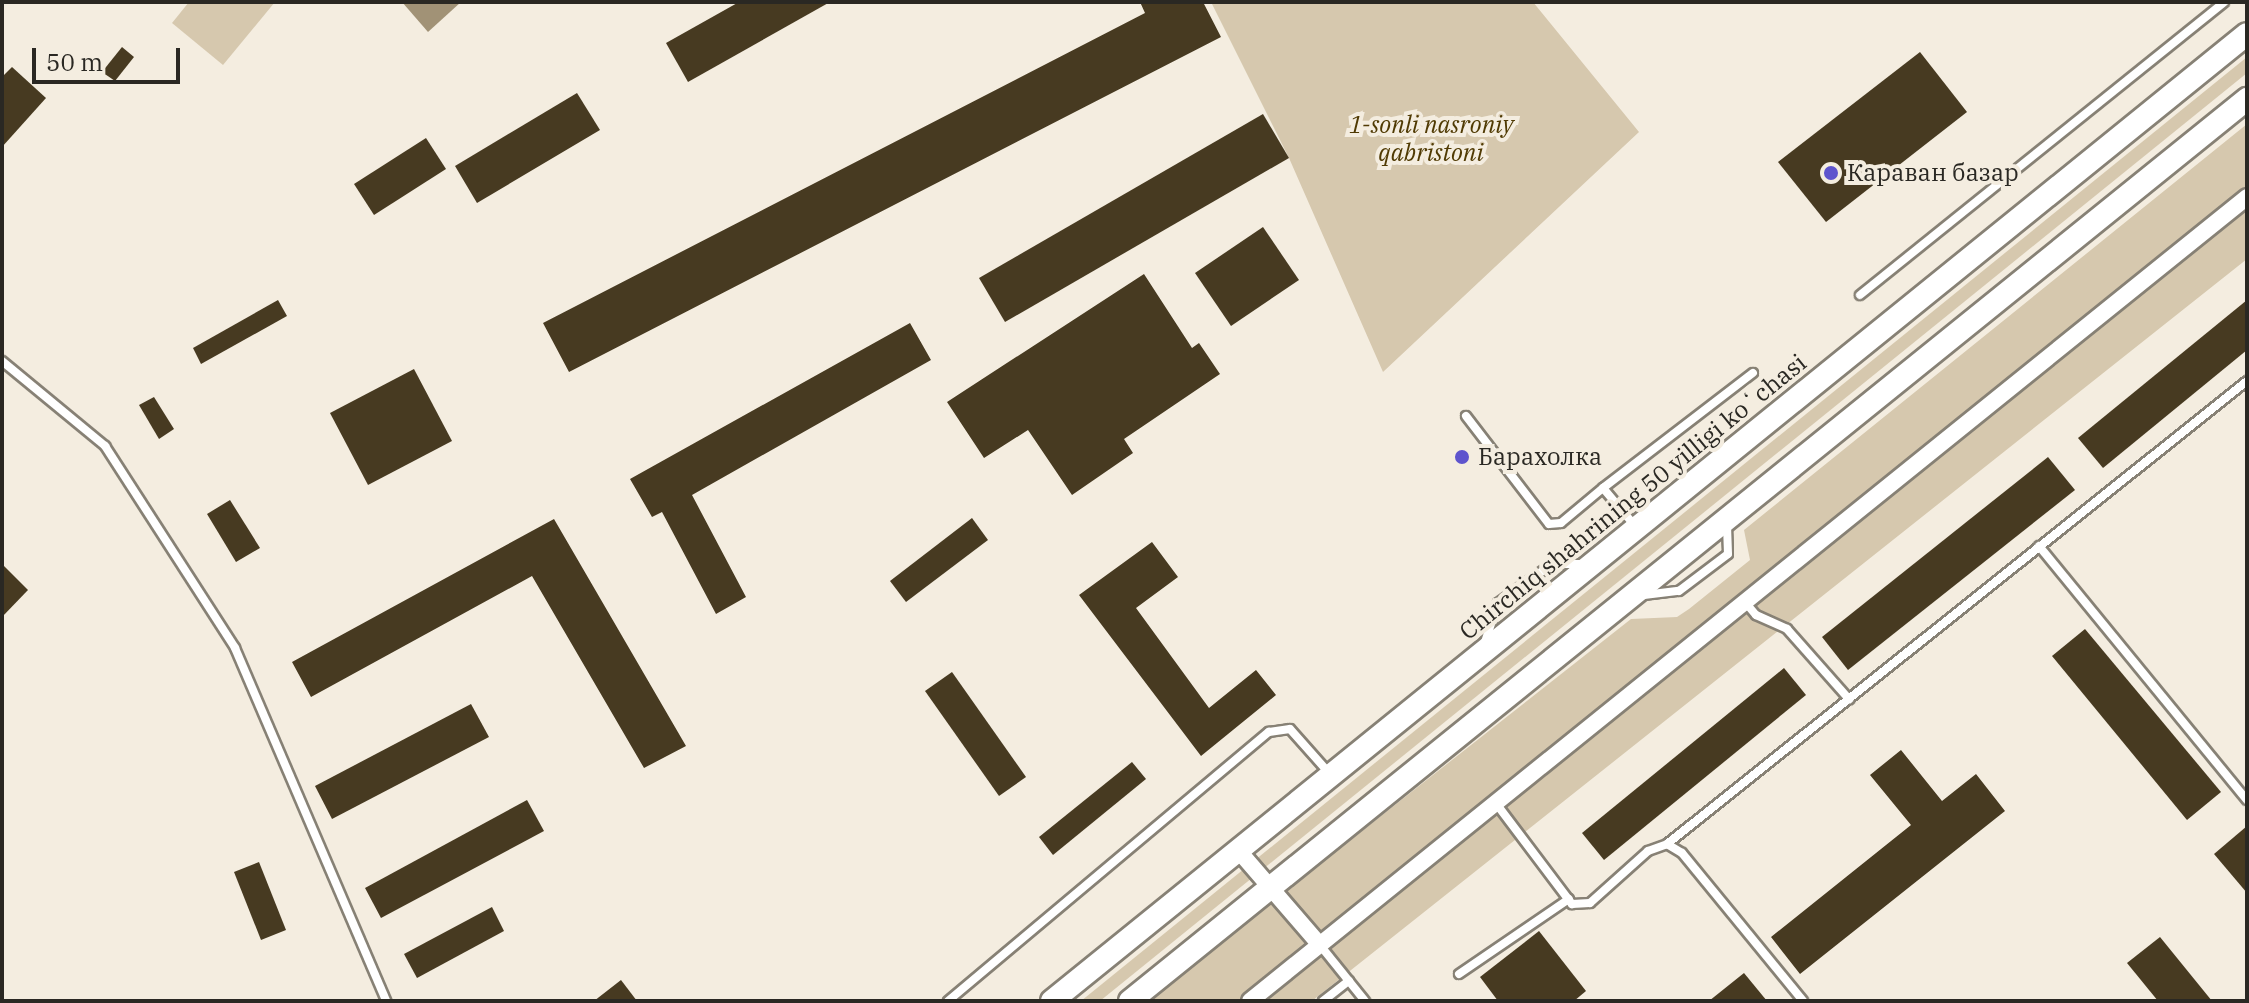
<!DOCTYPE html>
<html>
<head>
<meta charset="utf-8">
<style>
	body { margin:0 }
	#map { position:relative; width:2249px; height:1003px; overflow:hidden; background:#f4ede0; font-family:"IBM Plex Serif",serif }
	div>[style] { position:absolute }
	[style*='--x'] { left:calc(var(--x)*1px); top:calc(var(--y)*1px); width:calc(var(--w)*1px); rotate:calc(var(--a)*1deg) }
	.green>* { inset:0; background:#d6c8ae }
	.water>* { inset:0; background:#a19276 }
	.building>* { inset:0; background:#473a21 }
	.roads { filter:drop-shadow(2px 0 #878175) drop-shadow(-2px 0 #878175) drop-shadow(0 2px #878175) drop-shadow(0 -2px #878175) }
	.service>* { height:8px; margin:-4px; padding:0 4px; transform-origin:4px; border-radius:4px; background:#fff }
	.minor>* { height:16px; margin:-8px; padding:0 8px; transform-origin:8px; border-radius:8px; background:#fff }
	.secondary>* { height:22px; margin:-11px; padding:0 11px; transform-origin:11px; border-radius:11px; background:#fff }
	.dots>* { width:22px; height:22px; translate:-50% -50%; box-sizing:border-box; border:4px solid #f4ede0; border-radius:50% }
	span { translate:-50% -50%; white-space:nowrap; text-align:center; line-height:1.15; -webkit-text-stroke:8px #f4ede0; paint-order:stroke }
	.park-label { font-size:24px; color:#503a03; font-style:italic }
	.poi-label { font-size:24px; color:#2a2823 }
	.left { translate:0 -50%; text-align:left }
	.street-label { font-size:24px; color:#2a2823 }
	.frame { position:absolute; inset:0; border:4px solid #2a2823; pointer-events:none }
	.scale { position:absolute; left:32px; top:48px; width:148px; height:36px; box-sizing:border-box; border:4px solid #2a2823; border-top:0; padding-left:10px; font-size:24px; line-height:28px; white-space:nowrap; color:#2a2823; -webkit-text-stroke:6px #f4ede0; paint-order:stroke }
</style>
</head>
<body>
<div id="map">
	<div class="green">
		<i style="clip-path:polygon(189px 2px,275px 2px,223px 65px,172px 23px)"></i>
		<i style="clip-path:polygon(1211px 2px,1533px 2px,1639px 132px,1383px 372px,1289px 158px)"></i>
		<i style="clip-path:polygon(2247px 57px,2247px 73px,1100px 1001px,1081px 1001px)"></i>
		<i style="clip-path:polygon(2247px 124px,2247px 259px,1312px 1001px,1146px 1001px,1631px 619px,1677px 617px,1689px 609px,1750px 560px,1744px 530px)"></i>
	</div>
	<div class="water">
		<i style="clip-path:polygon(402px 2px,461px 2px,428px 32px)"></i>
	</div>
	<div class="building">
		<i style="clip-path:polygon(739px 2px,830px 2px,688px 82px,666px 43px)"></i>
		<i style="clip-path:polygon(1140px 2px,1203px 2px,1221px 37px,569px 372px,543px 323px,1145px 13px)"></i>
		<i style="clip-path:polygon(122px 47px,134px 57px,115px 81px,102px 72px)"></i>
		<i style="clip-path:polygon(1920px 52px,1967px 112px,1826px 222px,1778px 162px)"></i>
		<i style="clip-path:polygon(12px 67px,46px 98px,2px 147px,2px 77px)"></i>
		<i style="clip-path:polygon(577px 93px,600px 130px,477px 203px,455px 166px)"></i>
		<i style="clip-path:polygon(1263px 114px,1289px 158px,1005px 322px,979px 278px)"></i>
		<i style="clip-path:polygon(426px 138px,446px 169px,374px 215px,354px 184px)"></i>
		<i style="clip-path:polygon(1263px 227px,1299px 280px,1231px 326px,1195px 273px)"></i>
		<i style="clip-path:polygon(1144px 274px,1192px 348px,1199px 343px,1220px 374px,1124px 439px,1133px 453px,1072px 495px,1028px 430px,984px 458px,947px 402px)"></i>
		<i style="clip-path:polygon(278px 300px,287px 316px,201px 364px,193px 348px)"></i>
		<i style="clip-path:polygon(2247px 300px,2247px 350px,2103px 468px,2078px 438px)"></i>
		<i style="clip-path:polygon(910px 323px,931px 360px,692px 495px,746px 597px,716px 614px,662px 512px,652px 517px,630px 479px)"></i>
		<i style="clip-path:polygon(414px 369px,452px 441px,368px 485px,330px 413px)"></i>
		<i style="clip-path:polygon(154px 397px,174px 429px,159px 439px,139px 405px)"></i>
		<i style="clip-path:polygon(2048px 457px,2075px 490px,1848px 670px,1822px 637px)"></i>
		<i style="clip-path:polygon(230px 500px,260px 548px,236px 562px,207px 514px)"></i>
		<i style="clip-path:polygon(972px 518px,988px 540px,906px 602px,890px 581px)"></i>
		<i style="clip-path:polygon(554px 519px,686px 746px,644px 768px,532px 576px,311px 697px,292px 662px)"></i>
		<i style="clip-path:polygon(1152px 542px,1178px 577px,1136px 608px,1209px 708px,1256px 670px,1276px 695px,1201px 756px,1079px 595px)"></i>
		<i style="clip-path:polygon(2px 564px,28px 590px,2px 617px)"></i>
		<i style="clip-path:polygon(2085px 629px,2221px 792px,2187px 820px,2052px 656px)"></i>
		<i style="clip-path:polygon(1784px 668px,1806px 695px,1604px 860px,1582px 833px)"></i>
		<i style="clip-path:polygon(952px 672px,1026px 777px,999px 796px,925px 691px)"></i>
		<i style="clip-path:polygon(471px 704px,489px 737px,332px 819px,315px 786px)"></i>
		<i style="clip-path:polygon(1901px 750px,1942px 801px,1976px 774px,2005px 811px,1800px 974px,1771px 937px,1911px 825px,1870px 775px)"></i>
		<i style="clip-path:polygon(1132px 762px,1146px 779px,1053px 855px,1039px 837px)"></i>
		<i style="clip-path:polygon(527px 800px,544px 831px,381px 918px,365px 888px)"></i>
		<i style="clip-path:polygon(2247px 826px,2247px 893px,2214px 854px)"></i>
		<i style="clip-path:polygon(259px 862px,286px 930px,261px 940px,234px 872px)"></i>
		<i style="clip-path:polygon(492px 907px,504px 931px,417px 978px,404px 954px)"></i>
		<i style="clip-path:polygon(1539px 931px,1586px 991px,1574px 1001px,1498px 1001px,1480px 977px)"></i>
		<i style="clip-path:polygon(2160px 937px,2212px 1001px,2158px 1001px,2127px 963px)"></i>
		<i style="clip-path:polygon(1744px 973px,1767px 1001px,1709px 1001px)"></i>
		<i style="clip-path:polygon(621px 980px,637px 1001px,594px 1001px)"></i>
	</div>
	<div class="roads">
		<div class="service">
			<i style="--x:1860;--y:295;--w:467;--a:-38.8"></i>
			<i style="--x:2;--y:361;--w:134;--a:39.5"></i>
			<i style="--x:105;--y:446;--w:240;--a:57.2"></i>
			<i style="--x:235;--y:648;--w:384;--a:66.8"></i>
			<i style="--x:1466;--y:416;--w:136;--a:52.5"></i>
			<i style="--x:1549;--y:524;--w:12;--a:-5"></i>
			<i style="--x:1561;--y:523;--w:55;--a:-39.8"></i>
			<i style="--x:1636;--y:527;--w:51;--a:-130.2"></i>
			<i style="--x:1603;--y:488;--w:189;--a:-37.5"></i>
			<i style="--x:2039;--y:546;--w:328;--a:50.7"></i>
			<i style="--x:1644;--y:595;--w:35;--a:-7"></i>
			<i style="--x:1679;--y:591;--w:61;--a:-37.1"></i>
			<i style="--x:1728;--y:554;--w:30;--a:-92"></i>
			<i style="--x:1745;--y:602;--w:17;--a:50"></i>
			<i style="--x:1756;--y:615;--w:34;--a:24"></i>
			<i style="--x:1787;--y:629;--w:94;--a:48.5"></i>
			<i style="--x:1485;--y:642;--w:41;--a:-71.6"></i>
			<i style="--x:1498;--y:603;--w:67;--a:-35.8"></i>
			<i style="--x:1552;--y:564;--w:31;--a:0"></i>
			<i style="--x:1495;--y:802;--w:128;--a:53"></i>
			<i style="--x:1572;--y:904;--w:18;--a:-3"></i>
			<i style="--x:1590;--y:903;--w:78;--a:-41.9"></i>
			<i style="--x:1648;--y:851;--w:20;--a:-20"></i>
			<i style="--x:1667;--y:844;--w:17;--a:31"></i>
			<i style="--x:1682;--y:853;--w:191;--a:50.7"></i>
			<i style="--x:1667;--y:844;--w:742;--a:-38.6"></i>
			<i style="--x:1320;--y:945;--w:72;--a:51.2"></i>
			<i style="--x:1459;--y:974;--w:133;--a:-34.3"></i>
			<i style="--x:948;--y:1001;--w:419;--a:-40"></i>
			<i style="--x:1269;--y:732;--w:21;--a:-8"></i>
			<i style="--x:1290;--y:729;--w:59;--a:48.4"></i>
			<i style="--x:1323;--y:1001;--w:33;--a:-38"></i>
		</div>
		<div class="minor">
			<i style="--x:1238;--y:850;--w:125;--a:49.2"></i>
			<i style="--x:1250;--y:1001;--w:1281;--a:-38.88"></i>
		</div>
		<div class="secondary">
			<i style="--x:1052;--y:1001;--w:1537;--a:-38.98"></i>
			<i style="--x:1130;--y:1001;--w:1436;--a:-38.92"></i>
		</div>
	</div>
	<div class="dots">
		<i style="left:1831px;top:173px;background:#5e54cd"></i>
		<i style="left:1462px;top:457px;background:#5e54cd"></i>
	</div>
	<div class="park-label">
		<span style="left:1431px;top:139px">1-sonli nasroniy<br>qabristoni</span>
	</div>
	<div class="poi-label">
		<span class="left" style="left:1847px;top:173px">Караван базар</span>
		<span class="left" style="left:1478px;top:457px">Барахолка</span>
	</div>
	<div class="street-label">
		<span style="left:1633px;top:497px;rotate:-39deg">Chirchiq shahrining 50 yilligi koʻchasi</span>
	</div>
	<div class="frame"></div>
	<div class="scale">50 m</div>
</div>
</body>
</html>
